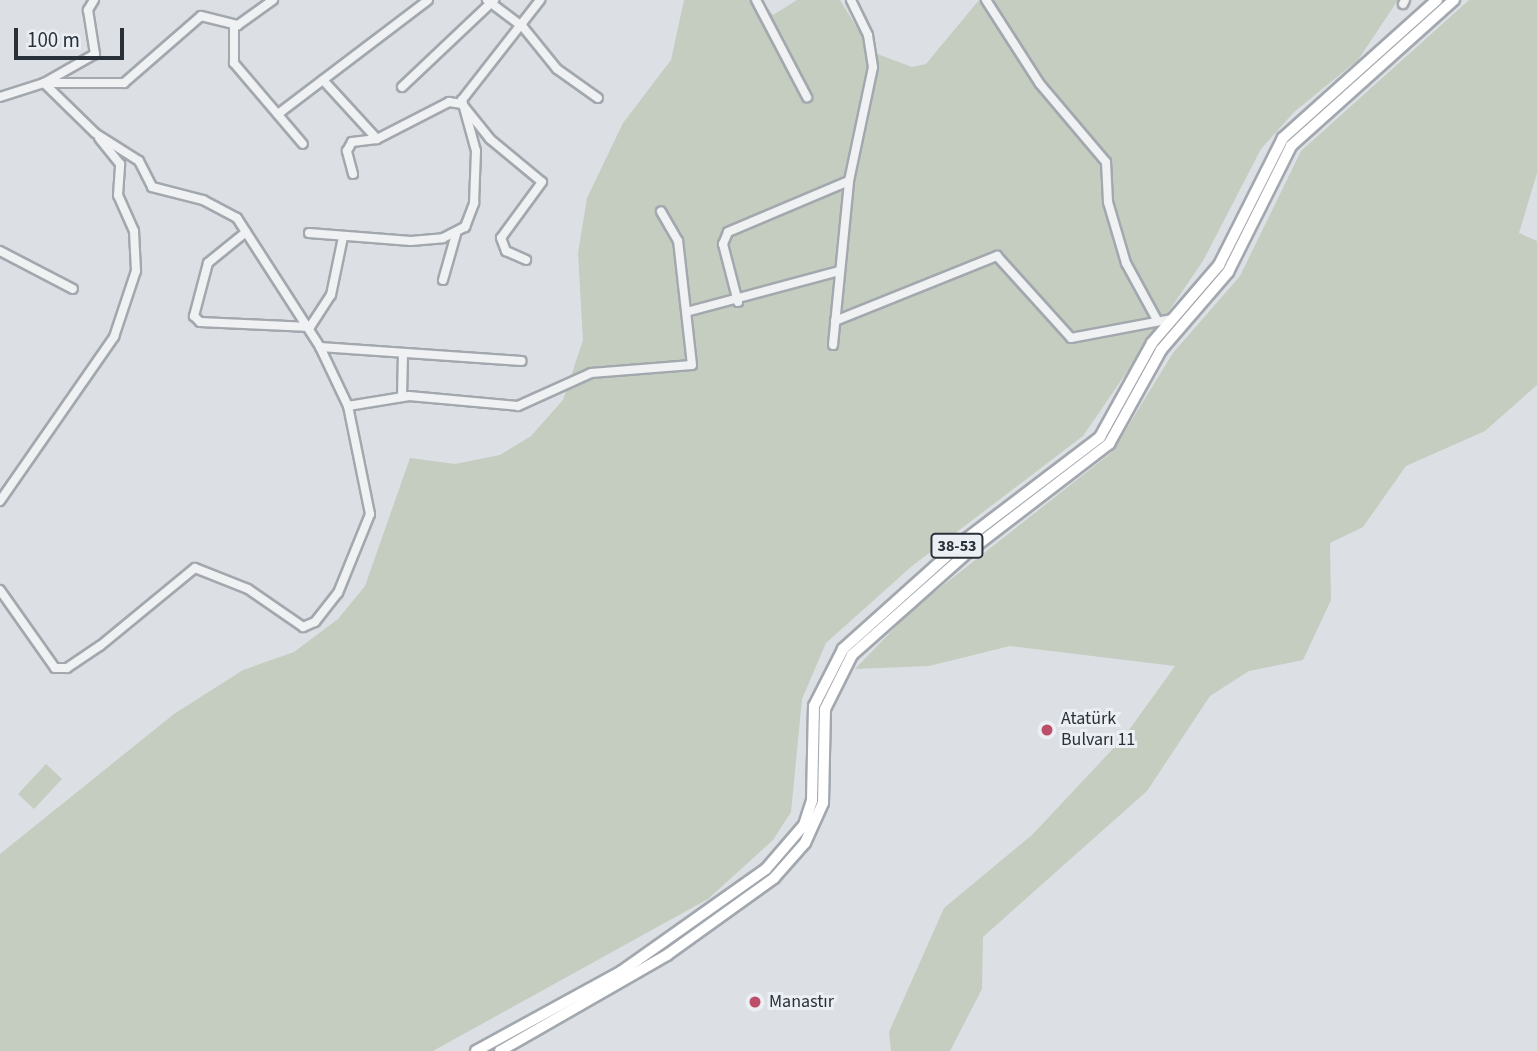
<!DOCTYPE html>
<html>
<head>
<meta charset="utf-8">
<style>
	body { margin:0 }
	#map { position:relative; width:1537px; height:1051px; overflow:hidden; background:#dce0e5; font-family:"Source Sans 3",sans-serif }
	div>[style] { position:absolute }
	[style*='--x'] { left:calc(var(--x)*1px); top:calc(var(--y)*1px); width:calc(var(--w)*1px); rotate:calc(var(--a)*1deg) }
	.green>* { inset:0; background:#c4cdbf }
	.roads { filter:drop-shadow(2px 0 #a2a8ae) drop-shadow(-2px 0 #a2a8ae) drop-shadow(0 2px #a2a8ae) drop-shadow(0 -2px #a2a8ae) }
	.minor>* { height:8px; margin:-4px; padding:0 4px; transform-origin:4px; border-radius:4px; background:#eff1f3 }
	.major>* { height:10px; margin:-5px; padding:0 5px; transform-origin:5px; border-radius:5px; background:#fff }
	.dots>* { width:19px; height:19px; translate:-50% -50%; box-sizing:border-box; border:4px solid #ebeff3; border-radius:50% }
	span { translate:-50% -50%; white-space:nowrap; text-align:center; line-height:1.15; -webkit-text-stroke:6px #ebeff3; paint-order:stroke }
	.shield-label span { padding:2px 5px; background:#ebeff3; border:2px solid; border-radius:5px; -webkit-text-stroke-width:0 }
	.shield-label { font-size:16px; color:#283039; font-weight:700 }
	.poi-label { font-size:18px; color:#283039 }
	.left { translate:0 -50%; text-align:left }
	.scale { position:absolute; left:14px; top:28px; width:110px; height:32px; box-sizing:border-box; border:4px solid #283039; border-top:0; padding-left:9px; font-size:21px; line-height:24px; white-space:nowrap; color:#283039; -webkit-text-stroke:5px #ebeff3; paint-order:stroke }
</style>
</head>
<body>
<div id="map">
	<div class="green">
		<i style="clip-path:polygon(684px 0,761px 0,773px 15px,797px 0,840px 0,872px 52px,912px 67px,926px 64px,979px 0,1398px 0,1358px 60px,1294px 112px,1261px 149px,1203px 261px,1083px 436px,912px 566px,826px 643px,802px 699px,791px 812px,773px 840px,708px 899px,433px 1051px,0 1051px,0 854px,174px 714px,243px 670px,294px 652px,338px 619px,365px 586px,410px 458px,455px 464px,500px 455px,531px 436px,563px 400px,583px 340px,578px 253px,587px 198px,623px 123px,671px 60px)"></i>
		<i style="clip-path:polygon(1469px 0,1537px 0,1537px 173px,1519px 233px,1537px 241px,1537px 385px,1485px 431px,1406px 466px,1363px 527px,1330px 543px,1331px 600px,1303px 660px,1249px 671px,1210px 696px,1147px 791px,983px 937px,982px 989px,950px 1051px,891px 1051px,889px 1032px,944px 908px,1033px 834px,1124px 737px,1175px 666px,1010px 646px,929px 666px,855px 669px,912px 610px,1112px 452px,1173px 353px,1240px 276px,1301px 151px)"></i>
		<i style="clip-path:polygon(46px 764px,62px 779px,34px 809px,18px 794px)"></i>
	</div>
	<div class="roads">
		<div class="minor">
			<i style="--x:94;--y:0;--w:12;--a:121"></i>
			<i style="--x:88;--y:10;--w:45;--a:81"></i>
			<i style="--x:95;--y:54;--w:59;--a:150.4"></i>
			<i style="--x:44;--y:83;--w:71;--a:44.4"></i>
			<i style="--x:95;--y:133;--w:52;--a:32.5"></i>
			<i style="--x:139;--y:161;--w:29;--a:63"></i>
			<i style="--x:152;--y:187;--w:53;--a:14.3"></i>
			<i style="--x:203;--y:200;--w:38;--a:28"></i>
			<i style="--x:237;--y:218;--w:153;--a:57.2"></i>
			<i style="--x:320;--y:347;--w:202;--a:4"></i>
			<i style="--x:487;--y:0;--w:45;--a:36.9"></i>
			<i style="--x:523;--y:27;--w:54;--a:51"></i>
			<i style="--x:557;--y:69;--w:50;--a:35.3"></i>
			<i style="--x:756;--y:0;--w:110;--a:62.3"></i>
			<i style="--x:986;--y:0;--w:100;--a:57.3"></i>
			<i style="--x:1040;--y:84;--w:102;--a:49.8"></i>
			<i style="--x:1106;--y:162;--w:40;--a:87.1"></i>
			<i style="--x:1108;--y:202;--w:64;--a:73.6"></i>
			<i style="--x:1126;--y:263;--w:63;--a:61.4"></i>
			<i style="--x:1403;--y:4;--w:4;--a:-63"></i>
			<i style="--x:234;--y:26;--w:37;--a:90"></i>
			<i style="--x:234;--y:63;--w:106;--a:49.6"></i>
			<i style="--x:323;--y:80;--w:80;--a:47.5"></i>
			<i style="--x:402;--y:87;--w:127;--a:-43.4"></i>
			<i style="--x:0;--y:97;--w:46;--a:-17.7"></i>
			<i style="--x:44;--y:83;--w:80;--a:0"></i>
			<i style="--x:124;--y:83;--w:102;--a:-41"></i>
			<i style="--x:201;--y:16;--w:38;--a:14"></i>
			<i style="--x:238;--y:25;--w:43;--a:-35.5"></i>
			<i style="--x:278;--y:114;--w:188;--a:-37.2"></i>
			<i style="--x:353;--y:174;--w:24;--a:-105"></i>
			<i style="--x:347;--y:151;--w:10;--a:-61"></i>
			<i style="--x:352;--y:142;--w:25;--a:-7"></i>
			<i style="--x:377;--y:139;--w:81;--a:-27.2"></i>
			<i style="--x:449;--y:102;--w:13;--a:9"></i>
			<i style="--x:462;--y:104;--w:45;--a:51.3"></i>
			<i style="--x:490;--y:139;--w:67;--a:39.6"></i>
			<i style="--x:542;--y:182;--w:69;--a:126.2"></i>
			<i style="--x:501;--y:238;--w:14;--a:69"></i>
			<i style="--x:506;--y:251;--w:22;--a:24"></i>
			<i style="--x:246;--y:232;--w:49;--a:140.8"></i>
			<i style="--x:208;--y:263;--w:55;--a:104.8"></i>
			<i style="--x:194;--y:316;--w:8;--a:45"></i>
			<i style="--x:200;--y:322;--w:110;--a:2.6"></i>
			<i style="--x:310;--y:327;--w:38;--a:-57"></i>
			<i style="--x:331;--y:295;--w:59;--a:-78.3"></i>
			<i style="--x:309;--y:233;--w:102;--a:4.5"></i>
			<i style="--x:411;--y:241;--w:32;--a:-5"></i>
			<i style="--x:443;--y:238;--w:25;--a:-27"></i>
			<i style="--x:465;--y:227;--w:26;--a:-69"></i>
			<i style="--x:474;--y:203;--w:52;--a:-87.8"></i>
			<i style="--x:476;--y:151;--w:53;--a:-105.4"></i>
			<i style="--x:462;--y:100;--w:127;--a:-52"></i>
			<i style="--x:0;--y:251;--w:82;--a:27.5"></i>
			<i style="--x:443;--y:280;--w:48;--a:-74.2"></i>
			<i style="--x:738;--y:302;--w:60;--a:-104.5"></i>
			<i style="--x:723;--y:244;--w:13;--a:-67"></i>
			<i style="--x:728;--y:232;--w:131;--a:-22.9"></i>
			<i style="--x:690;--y:311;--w:154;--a:-15"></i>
			<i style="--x:835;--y:321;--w:175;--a:-21.9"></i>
			<i style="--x:997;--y:256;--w:110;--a:47.9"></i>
			<i style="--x:1071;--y:338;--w:103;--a:-10.7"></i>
			<i style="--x:833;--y:345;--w:165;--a:-84.4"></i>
			<i style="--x:849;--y:181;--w:116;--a:-78.1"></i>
			<i style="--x:873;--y:67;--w:32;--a:-99"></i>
			<i style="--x:868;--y:35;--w:39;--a:-116"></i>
			<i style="--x:320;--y:347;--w:65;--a:64.6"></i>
			<i style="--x:402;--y:397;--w:44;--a:-88.7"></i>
			<i style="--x:0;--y:501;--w:200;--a:-55.2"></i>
			<i style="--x:114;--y:337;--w:70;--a:-71.6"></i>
			<i style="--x:136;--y:271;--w:40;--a:-92.9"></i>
			<i style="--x:134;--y:231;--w:39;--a:-114"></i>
			<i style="--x:118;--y:195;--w:31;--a:-86"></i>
			<i style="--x:120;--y:164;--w:33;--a:-129"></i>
			<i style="--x:0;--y:590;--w:95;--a:54.8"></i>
			<i style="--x:55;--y:668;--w:12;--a:0"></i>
			<i style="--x:67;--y:668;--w:40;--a:-34"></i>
			<i style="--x:100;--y:646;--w:123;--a:-39.4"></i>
			<i style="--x:195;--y:568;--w:57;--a:21.6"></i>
			<i style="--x:248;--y:589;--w:67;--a:34.6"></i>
			<i style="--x:303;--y:627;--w:13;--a:-23"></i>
			<i style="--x:315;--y:622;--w:37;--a:-52"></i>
			<i style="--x:338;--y:593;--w:85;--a:-67.9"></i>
			<i style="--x:370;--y:514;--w:110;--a:-101.5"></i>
			<i style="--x:348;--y:406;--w:62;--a:-9.3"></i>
			<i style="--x:409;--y:396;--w:109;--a:5.2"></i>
			<i style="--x:518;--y:406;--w:80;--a:-24.3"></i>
			<i style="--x:591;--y:373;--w:101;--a:-4.5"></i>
			<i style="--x:692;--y:365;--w:125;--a:-96.4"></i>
			<i style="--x:678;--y:241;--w:34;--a:-120"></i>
		</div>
		<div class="major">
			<i style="--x:476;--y:1051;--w:166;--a:-28.7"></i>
			<i style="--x:622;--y:971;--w:176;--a:-35.3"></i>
			<i style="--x:766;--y:869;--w:58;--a:-49.2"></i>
			<i style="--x:804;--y:825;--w:25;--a:-72"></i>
			<i style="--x:812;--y:801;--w:95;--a:-88.8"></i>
			<i style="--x:814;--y:706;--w:64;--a:-63"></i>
			<i style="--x:843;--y:649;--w:159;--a:-41.9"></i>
			<i style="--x:961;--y:543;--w:175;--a:-37.3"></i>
			<i style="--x:1100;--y:437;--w:107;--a:-61"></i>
			<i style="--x:1152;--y:343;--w:103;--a:-49.3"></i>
			<i style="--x:1219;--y:265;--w:142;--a:-63.3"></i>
			<i style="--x:1283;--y:138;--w:207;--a:-41.9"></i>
			<i style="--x:500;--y:1051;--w:193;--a:-29.9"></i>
			<i style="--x:667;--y:955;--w:132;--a:-35.7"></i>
			<i style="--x:774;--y:878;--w:47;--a:-48.5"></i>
			<i style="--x:805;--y:843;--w:44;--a:-65.8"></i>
			<i style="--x:823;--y:803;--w:94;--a:-88.8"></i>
			<i style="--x:825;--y:709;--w:60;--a:-63.4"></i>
			<i style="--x:852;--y:655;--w:155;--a:-41.6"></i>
			<i style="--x:968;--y:552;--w:178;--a:-37.5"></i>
			<i style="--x:1109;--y:444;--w:107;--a:-61"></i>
			<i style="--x:1161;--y:350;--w:103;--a:-49.3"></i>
			<i style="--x:1228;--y:272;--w:141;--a:-63.4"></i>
			<i style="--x:1291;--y:146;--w:219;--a:-41.9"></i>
		</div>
	</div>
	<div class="dots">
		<i style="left:1047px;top:730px;background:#bd4e6a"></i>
		<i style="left:755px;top:1002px;background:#bd4e6a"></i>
	</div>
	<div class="shield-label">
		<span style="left:957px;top:546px">38-53</span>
	</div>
	<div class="poi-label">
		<span class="left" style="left:1061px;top:730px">Atatürk<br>Bulvarı 11</span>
		<span class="left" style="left:769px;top:1002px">Manastır</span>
	</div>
	<div class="scale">100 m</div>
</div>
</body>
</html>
